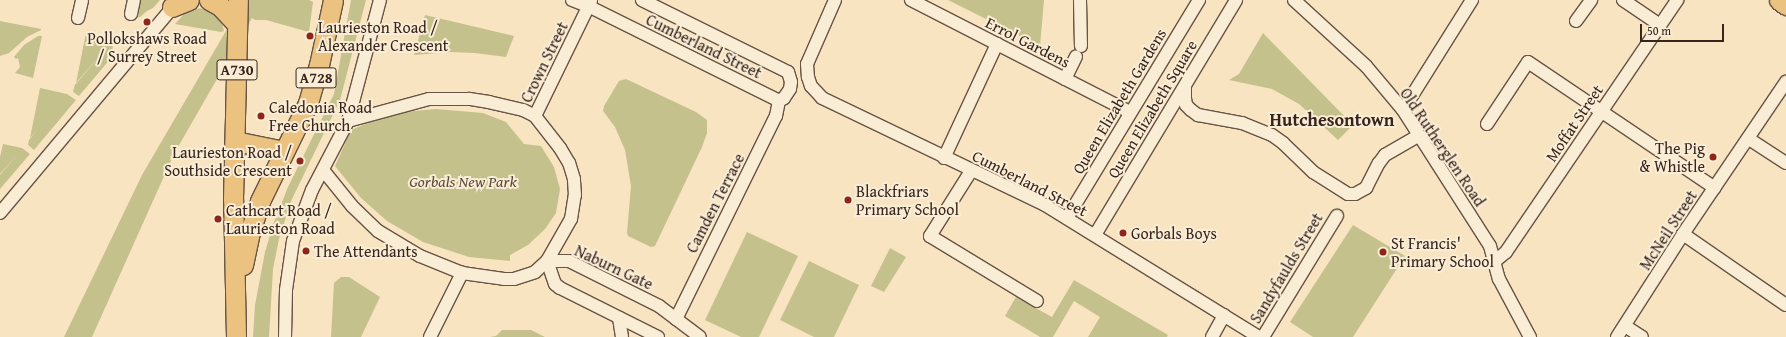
<!DOCTYPE html>
<html>
<head>
<meta charset="utf-8">
<style>
	body { margin:0 }
	#map { position:relative; width:1786px; height:337px; overflow:hidden; background:#f8e4c0; font-family:"Gentium Book Plus",serif }
	div>[style] { position:absolute }
	[style*='--x'] { left:calc(var(--x)*1px); top:calc(var(--y)*1px); width:calc(var(--w)*1px); rotate:calc(var(--a)*1deg) }
	.green>* { inset:0; background:#c5c18d }
	.roads { filter:drop-shadow(1px 0 #675445) drop-shadow(-1px 0 #675445) drop-shadow(0 1px #675445) drop-shadow(0 -1px #675445) }
	.street>* { height:12px; margin:-6px; padding:0 6px; transform-origin:6px; border-radius:6px; background:#faedd6 }
	.primary>* { height:19px; margin:-9.5px; padding:0 9.5px; transform-origin:9.5px; border-radius:9.5px; background:#ecc280 }
	.dots>* { width:11px; height:11px; translate:-50% -50%; box-sizing:border-box; border:2px solid #faedd6; border-radius:50% }
	span { translate:-50% -50%; white-space:nowrap; text-align:center; line-height:1.15; -webkit-text-stroke:4px #faedd6; paint-order:stroke }
	.shield-label span { padding:1px 3px; background:#faedd6; border:1px solid; border-radius:3px; -webkit-text-stroke-width:0 }
	.shield-label { font-size:15px; color:#37241c; font-weight:700 }
	.poi-label { font-size:16px; color:#37241c }
	.left { translate:0 -50%; text-align:left }
	.right { translate:-100% -50%; text-align:right }
	.street-label { font-size:16px; color:#37241c }
	.park-label { font-size:16px; color:#5a4b38; font-style:italic }
	.quarter-label { font-size:18px; color:#37241c; font-weight:700 }
	.scale { position:absolute; left:1640px; top:24px; width:84px; height:18px; box-sizing:border-box; border:2px solid #37241c; border-top:0; padding-left:5px; font-size:12px; line-height:14px; white-space:nowrap; color:#37241c; -webkit-text-stroke:3px #faedd6; paint-order:stroke }
</style>
</head>
<body>
<div id="map">
	<div class="green">
		<i style="clip-path:polygon(141px 0,160px 0,153px 8px,147px 11px,140px 17px,138px 17px)"></i>
		<i style="clip-path:polygon(244px 0,309px 0,313px 2px,309px 32px,266px 20px,255px 20px,252px 18px,174px 154px,92px 337px,64px 337px,142px 175px)"></i>
		<i style="clip-path:polygon(351px 0,366px 0,340px 100px,292px 199px,279px 239px,273px 269px,269px 337px,253px 337px,255px 305px,265px 252px,274px 222px,288px 187px,334px 94px)"></i>
		<i style="clip-path:polygon(948px 0,1044px 0,1040px 46px)"></i>
		<i style="clip-path:polygon(200px 8px,215px 14px,222px 23px,224px 31px,221px 32px,175px 24px,185px 13px)"></i>
		<i style="clip-path:polygon(425px 15px,514px 36px,506px 57px,475px 53px,450px 52px,414px 55px)"></i>
		<i style="clip-path:polygon(0 21px,41px 29px,41px 30px,27px 37px,9px 53px,0 56px)"></i>
		<i style="clip-path:polygon(86px 33px,114px 38px,111px 58px,79px 96px,73px 92px,75px 84px,76px 84px,107px 47px,76px 83px)"></i>
		<i style="clip-path:polygon(1263px 33px,1353px 125px,1338px 140px,1299px 104px,1272px 89px,1229px 80px,1239px 74px)"></i>
		<i style="clip-path:polygon(38px 36px,42px 36px,33px 78px,15px 73px,20px 67px,18px 58px,16px 59px,14px 57px,24px 45px)"></i>
		<i style="clip-path:polygon(626px 79px,696px 112px,707px 120px,707px 133px,702px 147px,655px 246px,651px 247px,628px 236px,627px 233px,631px 186px,625px 150px,615px 127px,603px 111px,604px 106px,619px 81px)"></i>
		<i style="clip-path:polygon(40px 88px,67px 94px,76px 100px,34px 150px,28px 145px,29px 140px,38px 129px,30px 138px)"></i>
		<i style="clip-path:polygon(436px 109px,483px 113px,506px 122px,524px 144px,541px 146px,554px 167px,560px 189px,556px 213px,545px 229px,528px 245px,510px 255px,510px 261px,469px 257px,423px 242px,387px 221px,361px 198px,335px 166px,351px 130px,392px 113px)"></i>
		<i style="clip-path:polygon(3px 144px,22px 148px,30px 154px,0 189px,0 175px,17px 155px,0 174px,0 157px)"></i>
		<i style="clip-path:polygon(1353px 225px,1405px 256px,1353px 337px,1313px 337px,1290px 322px)"></i>
		<i style="clip-path:polygon(747px 232px,798px 256px,759px 337px,741px 337px,705px 320px)"></i>
		<i style="clip-path:polygon(890px 248px,906px 257px,884px 292px,871px 286px)"></i>
		<i style="clip-path:polygon(809px 261px,859px 285px,834px 337px,814px 337px,780px 320px)"></i>
		<i style="clip-path:polygon(341px 277px,349px 277px,380px 297px,361px 337px,331px 337px,334px 283px)"></i>
		<i style="clip-path:polygon(1074px 280px,1168px 335px,1167px 337px,1088px 337px,1100px 317px,1074px 301px,1053px 337px,1040px 337px,1005px 316px,1016px 297px,1052px 317px)"></i>
		<i style="clip-path:polygon(502px 330px,531px 330px,545px 337px,490px 337px,496px 336px)"></i>
	</div>
	<div class="roads">
		<div class="street">
			<i style="--x:572;--y:0;--w:17;--a:21"></i>
			<i style="--x:588;--y:6;--w:213;--a:26.4"></i>
			<i style="--x:642;--y:0;--w:163;--a:26.3"></i>
			<i style="--x:788;--y:72;--w:10;--a:73"></i>
			<i style="--x:791;--y:82;--w:7;--a:98"></i>
			<i style="--x:790;--y:89;--w:11;--a:124"></i>
			<i style="--x:784;--y:98;--w:6;--a:149"></i>
			<i style="--x:835;--y:0;--w:70;--a:113.6"></i>
			<i style="--x:807;--y:64;--w:13;--a:86"></i>
			<i style="--x:808;--y:77;--w:9;--a:72"></i>
			<i style="--x:811;--y:86;--w:16;--a:47"></i>
			<i style="--x:822;--y:98;--w:247;--a:25.6"></i>
			<i style="--x:1045;--y:205;--w:251;--a:31.7"></i>
			<i style="--x:911;--y:0;--w:246;--a:27.1"></i>
			<i style="--x:1080;--y:0;--w:46;--a:88.8"></i>
			<i style="--x:1294;--y:0;--w:98;--a:42.5"></i>
			<i style="--x:1366;--y:66;--w:57;--a:49.9"></i>
			<i style="--x:1403;--y:110;--w:161;--a:57.4"></i>
			<i style="--x:1490;--y:246;--w:34;--a:75"></i>
			<i style="--x:1499;--y:279;--w:66;--a:61.9"></i>
			<i style="--x:1623;--y:0;--w:45;--a:34"></i>
			<i style="--x:131;--y:14;--w:14;--a:-78"></i>
			<i style="--x:78;--y:18;--w:18;--a:-77"></i>
			<i style="--x:1576;--y:21;--w:26;--a:-54"></i>
			<i style="--x:1065;--y:79;--w:25;--a:-64"></i>
			<i style="--x:1185;--y:86;--w:12;--a:90"></i>
			<i style="--x:1185;--y:98;--w:7;--a:82"></i>
			<i style="--x:1186;--y:105;--w:7;--a:45"></i>
			<i style="--x:1191;--y:110;--w:9;--a:36"></i>
			<i style="--x:1198;--y:115;--w:45;--a:10.3"></i>
			<i style="--x:1242;--y:123;--w:32;--a:22"></i>
			<i style="--x:1272;--y:135;--w:14;--a:36"></i>
			<i style="--x:1283;--y:143;--w:42;--a:44"></i>
			<i style="--x:1313;--y:172;--w:41;--a:32.2"></i>
			<i style="--x:1348;--y:194;--w:7;--a:0"></i>
			<i style="--x:1355;--y:194;--w:13;--a:-29"></i>
			<i style="--x:1366;--y:188;--w:28;--a:-63"></i>
			<i style="--x:1379;--y:163;--w:10;--a:-53"></i>
			<i style="--x:1385;--y:155;--w:38;--a:-30"></i>
			<i style="--x:1403;--y:110;--w:130;--a:-57.9"></i>
			<i style="--x:535;--y:116;--w:128;--a:-64"></i>
			<i style="--x:1487;--y:124;--w:74;--a:-56.5"></i>
			<i style="--x:1528;--y:62;--w:225;--a:34"></i>
			<i style="--x:1749;--y:139;--w:44;--a:33"></i>
			<i style="--x:944;--y:158;--w:126;--a:-65.1"></i>
			<i style="--x:323;--y:170;--w:46;--a:51.1"></i>
			<i style="--x:352;--y:206;--w:36;--a:44"></i>
			<i style="--x:378;--y:231;--w:49;--a:30.8"></i>
			<i style="--x:420;--y:256;--w:45;--a:22"></i>
			<i style="--x:462;--y:273;--w:42;--a:8.1"></i>
			<i style="--x:504;--y:279;--w:10;--a:0"></i>
			<i style="--x:514;--y:279;--w:22;--a:-18"></i>
			<i style="--x:535;--y:272;--w:16;--a:-43"></i>
			<i style="--x:547;--y:261;--w:48;--a:-60.3"></i>
			<i style="--x:571;--y:219;--w:24;--a:-81"></i>
			<i style="--x:575;--y:195;--w:16;--a:-94"></i>
			<i style="--x:574;--y:179;--w:17;--a:-107"></i>
			<i style="--x:569;--y:163;--w:17;--a:-121"></i>
			<i style="--x:560;--y:148;--w:41;--a:-128"></i>
			<i style="--x:535;--y:116;--w:13;--a:-153"></i>
			<i style="--x:523;--y:110;--w:35;--a:-167"></i>
			<i style="--x:489;--y:102;--w:20;--a:-171"></i>
			<i style="--x:469;--y:99;--w:40;--a:180"></i>
			<i style="--x:429;--y:99;--w:84;--a:164.8"></i>
			<i style="--x:971;--y:171;--w:77;--a:122.2"></i>
			<i style="--x:930;--y:236;--w:125;--a:31.3"></i>
			<i style="--x:0;--y:213;--w:275;--a:-50"></i>
			<i style="--x:1067;--y:218;--w:255;--a:-58.8"></i>
			<i style="--x:1683;--y:234;--w:125;--a:34.6"></i>
			<i style="--x:1095;--y:235;--w:274;--a:-59"></i>
			<i style="--x:1495;--y:261;--w:14;--a:-39"></i>
			<i style="--x:1506;--y:252;--w:305;--a:-55.8"></i>
			<i style="--x:619;--y:318;--w:19;--a:81"></i>
			<i style="--x:676;--y:319;--w:226;--a:-63.8"></i>
			<i style="--x:776;--y:116;--w:15;--a:-79"></i>
			<i style="--x:1625;--y:326;--w:20;--a:33"></i>
			<i style="--x:285;--y:337;--w:47;--a:-88.8"></i>
			<i style="--x:286;--y:290;--w:49;--a:-81.9"></i>
			<i style="--x:293;--y:241;--w:54;--a:-69.6"></i>
			<i style="--x:312;--y:190;--w:78;--a:-62.4"></i>
			<i style="--x:348;--y:121;--w:125;--a:-75.2"></i>
			<i style="--x:430;--y:337;--w:72;--a:-63.4"></i>
			<i style="--x:658;--y:337;--w:110;--a:-153.4"></i>
			<i style="--x:560;--y:288;--w:6;--a:-141"></i>
			<i style="--x:555;--y:284;--w:24;--a:-109"></i>
			<i style="--x:547;--y:261;--w:22;--a:0"></i>
			<i style="--x:569;--y:261;--w:101;--a:26.6"></i>
			<i style="--x:659;--y:306;--w:51;--a:37.1"></i>
			<i style="--x:1212;--y:337;--w:25;--a:-61"></i>
			<i style="--x:1263;--y:337;--w:142;--a:-58.6"></i>
			<i style="--x:1617;--y:337;--w:122;--a:-57.3"></i>
			<i style="--x:1683;--y:234;--w:184;--a:-55.9"></i>
		</div>
		<div class="primary">
			<i style="--x:209;--y:0;--w:13;--a:29"></i>
			<i style="--x:220;--y:6;--w:25;--a:47"></i>
			<i style="--x:1779;--y:0;--w:9;--a:36"></i>
			<i style="--x:172;--y:7;--w:18;--a:-22"></i>
			<i style="--x:235;--y:141;--w:50;--a:11.5"></i>
			<i style="--x:243;--y:265;--w:34;--a:-78"></i>
			<i style="--x:250;--y:232;--w:33;--a:-72"></i>
			<i style="--x:260;--y:201;--w:109;--a:-63.9"></i>
			<i style="--x:308;--y:103;--w:40;--a:-74"></i>
			<i style="--x:319;--y:65;--w:66;--a:-77.8"></i>
			<i style="--x:236;--y:337;--w:138;--a:-91.2"></i>
			<i style="--x:233;--y:199;--w:199;--a:-88.6"></i>
		</div>
	</div>
	<div class="dots">
		<i style="left:147px;top:22px;background:#8f2418"></i>
		<i style="left:310px;top:36px;background:#8f2418"></i>
		<i style="left:261px;top:116px;background:#8f2418"></i>
		<i style="left:1713px;top:157px;background:#8f2418"></i>
		<i style="left:300px;top:161px;background:#8f2418"></i>
		<i style="left:848px;top:200px;background:#8f2418"></i>
		<i style="left:218px;top:219px;background:#8f2418"></i>
		<i style="left:1123px;top:233px;background:#8f2418"></i>
		<i style="left:306px;top:251px;background:#8f2418"></i>
		<i style="left:1383px;top:252px;background:#8f2418"></i>
	</div>
	<div class="shield-label">
		<span style="left:237px;top:70px">A730</span>
		<span style="left:316px;top:78px">A728</span>
	</div>
	<div class="poi-label">
		<span class="left" style="left:318px;top:36px">Laurieston Road /<br>Alexander Crescent</span>
		<span style="left:147px;top:47px">Pollokshaws Road<br>/ Surrey Street</span>
		<span class="left" style="left:269px;top:116px">Caledonia Road<br>Free Church</span>
		<span class="right" style="left:1705px;top:157px">The Pig<br>&amp; Whistle</span>
		<span class="right" style="left:292px;top:161px">Laurieston Road /<br>Southside Crescent</span>
		<span class="left" style="left:856px;top:200px">Blackfriars<br>Primary School</span>
		<span class="left" style="left:226px;top:219px">Cathcart Road /<br>Laurieston Road</span>
		<span class="left" style="left:1131px;top:233px">Gorbals Boys</span>
		<span class="left" style="left:1391px;top:252px">St Francis'<br>Primary School</span>
		<span class="left" style="left:314px;top:251px">The Attendants</span>
	</div>
	<div class="street-label">
		<span style="left:1028px;top:42px;rotate:27deg">Errol Gardens</span>
		<span style="left:704px;top:46px;rotate:26deg">Cumberland Street</span>
		<span style="left:544px;top:62px;rotate:-64deg">Crown Street</span>
		<span style="left:1119px;top:101px;rotate:-59deg">Queen Elizabeth Gardens</span>
		<span style="left:1152px;top:109px;rotate:-59deg">Queen Elizabeth Square</span>
		<span style="left:1574px;top:123px;rotate:-56deg">Moffat Street</span>
		<span style="left:1443px;top:147px;rotate:56deg">Old Rutherglen Road</span>
		<span style="left:1030px;top:183px;rotate:27deg">Cumberland Street</span>
		<span style="left:715px;top:203px;rotate:-63deg">Camden Terrace</span>
		<span style="left:1668px;top:230px;rotate:-57deg">McNeil Street</span>
		<span style="left:614px;top:267px;rotate:25deg">Naburn Gate</span>
		<span style="left:1286px;top:268px;rotate:-59deg">Sandyfaulds Street</span>
	</div>
	<div class="park-label">
		<span style="left:463px;top:181px">Gorbals New Park</span>
	</div>
	<div class="quarter-label">
		<span style="left:1332px;top:120px">Hutchesontown</span>
	</div>
	<div class="scale">50 m</div>
</div>
</body>
</html>
